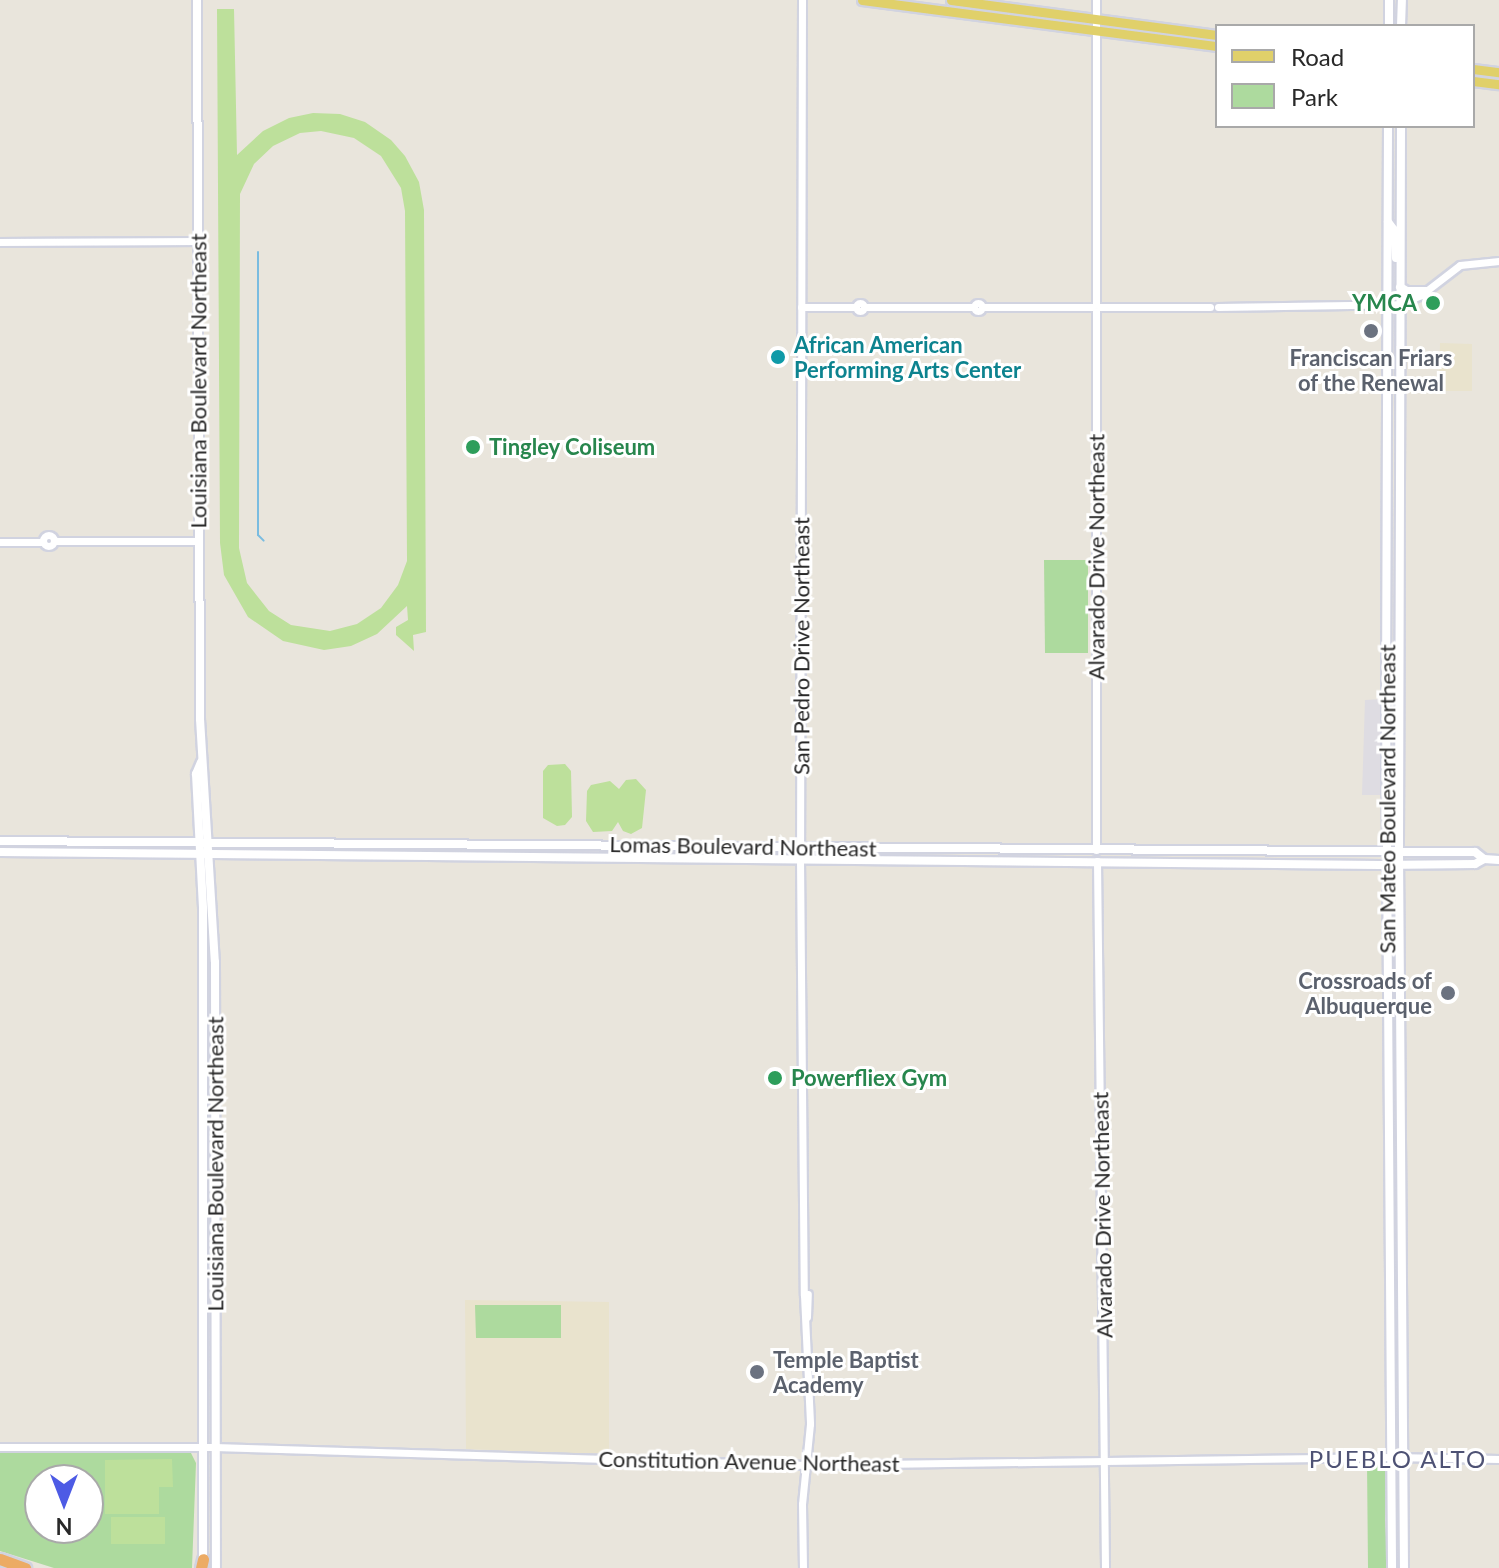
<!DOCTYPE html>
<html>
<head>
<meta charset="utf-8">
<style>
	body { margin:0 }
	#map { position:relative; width:1499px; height:1568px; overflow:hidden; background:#e9e5dc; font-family:Lato,sans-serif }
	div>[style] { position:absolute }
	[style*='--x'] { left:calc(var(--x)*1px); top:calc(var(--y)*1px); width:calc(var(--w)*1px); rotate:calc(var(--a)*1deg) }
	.industrial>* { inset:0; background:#dedce2 }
	.education>* { inset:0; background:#e9e3cd }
	.green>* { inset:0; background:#adda9e }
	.pitch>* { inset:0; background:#bde09b }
	.stream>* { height:2px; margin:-1px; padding:0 1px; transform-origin:1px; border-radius:1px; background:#7abce0 }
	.roads { filter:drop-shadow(2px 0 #d1d3e0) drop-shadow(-2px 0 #d1d3e0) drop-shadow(0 2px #d1d3e0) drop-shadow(0 -2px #d1d3e0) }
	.tertiary>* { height:7px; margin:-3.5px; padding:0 3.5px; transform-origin:3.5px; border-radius:3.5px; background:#fff }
	.tertiary>.ring { margin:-3.5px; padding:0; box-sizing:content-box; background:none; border:7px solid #fff; border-radius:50% }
	.secondary>* { height:8px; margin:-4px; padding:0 4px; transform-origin:4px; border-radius:4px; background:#fff }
	.primary>* { height:9px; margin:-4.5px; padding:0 4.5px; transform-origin:4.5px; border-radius:4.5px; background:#e0d06a }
	.motorway>* { height:11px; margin:-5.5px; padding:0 5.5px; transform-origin:5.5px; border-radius:5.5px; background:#ecab64 }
	.dots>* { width:22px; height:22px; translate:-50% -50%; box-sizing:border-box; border:4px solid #fff; border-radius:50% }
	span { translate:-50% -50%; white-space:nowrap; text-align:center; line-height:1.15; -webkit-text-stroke:6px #fff; paint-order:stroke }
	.leisure-label { font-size:22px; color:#27864d; font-weight:700 }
	.right { translate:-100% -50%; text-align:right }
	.left { translate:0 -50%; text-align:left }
	.culture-label { font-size:22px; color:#0d838f; font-weight:700 }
	.worship-label { font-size:22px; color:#5b616d; font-weight:700 }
	.street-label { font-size:22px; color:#292929 }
	.neighbourhood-label { font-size:24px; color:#4e5274; letter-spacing:2px }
	.legend { position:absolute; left:1215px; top:24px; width:260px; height:104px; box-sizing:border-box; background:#fff; border:2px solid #a9a9a9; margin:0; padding:10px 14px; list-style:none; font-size:24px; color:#292929 }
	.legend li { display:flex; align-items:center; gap:16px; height:40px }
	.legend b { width:40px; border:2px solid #a9a9a9 }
	.north { position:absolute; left:24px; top:1464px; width:80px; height:80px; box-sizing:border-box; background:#fff; border:2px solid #a9a9a9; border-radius:50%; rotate:180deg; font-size:22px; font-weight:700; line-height:32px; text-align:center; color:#292929 }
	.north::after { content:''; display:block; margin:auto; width:28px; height:36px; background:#4d5be5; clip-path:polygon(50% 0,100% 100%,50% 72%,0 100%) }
</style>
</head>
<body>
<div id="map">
	<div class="industrial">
		<i style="clip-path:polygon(1383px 699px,1383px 795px,1362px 795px,1365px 700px)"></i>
	</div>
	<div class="education">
		<i style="clip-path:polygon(1440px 343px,1472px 344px,1472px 391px,1439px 391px)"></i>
		<i style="clip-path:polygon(465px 1300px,609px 1302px,609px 1455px,466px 1449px)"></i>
	</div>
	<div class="green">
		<i style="clip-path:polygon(1044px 560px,1088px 560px,1088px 653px,1045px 653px)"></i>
		<i style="clip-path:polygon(475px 1305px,561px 1305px,561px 1338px,476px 1338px)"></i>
		<i style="clip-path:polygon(evenodd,0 1453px,191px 1453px,196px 1463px,192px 1568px,54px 1568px,0 1551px,0 1453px,40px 1480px,88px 1480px,88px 1528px,40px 1528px,40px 1480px)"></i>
		<i style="clip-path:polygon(1367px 1462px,1387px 1466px,1385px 1520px,1388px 1568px,1368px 1568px)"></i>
	</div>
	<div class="pitch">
		<i style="clip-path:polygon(evenodd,217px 9px,234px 9px,237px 155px,263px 131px,289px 118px,313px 113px,340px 114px,365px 122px,391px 140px,405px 156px,419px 182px,424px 210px,426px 632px,413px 635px,414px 651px,396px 635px,396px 627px,408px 620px,407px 606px,377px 634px,351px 646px,324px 650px,283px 641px,248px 617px,224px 575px,220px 543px,217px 9px,321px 131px,354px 138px,381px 156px,401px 188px,405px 211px,407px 561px,398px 585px,381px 608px,357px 624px,330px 631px,291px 625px,269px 611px,247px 583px,239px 548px,240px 194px,254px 164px,273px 146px,300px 133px,321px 131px)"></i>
		<i style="clip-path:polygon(565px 764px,571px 771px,572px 817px,565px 825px,557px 826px,543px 818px,543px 771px,548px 765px)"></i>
		<i style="clip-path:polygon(636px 779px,646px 790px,642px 828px,631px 834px,623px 831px,618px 822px,612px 831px,593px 832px,586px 821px,587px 791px,591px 785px,610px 781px,619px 789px,626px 780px)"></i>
		<i style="clip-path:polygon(172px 1459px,173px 1487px,159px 1487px,159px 1514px,105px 1514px,105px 1460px)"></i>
		<i style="clip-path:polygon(111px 1517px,165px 1517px,165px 1544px,111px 1544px)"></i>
	</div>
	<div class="stream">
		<i style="--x:258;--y:252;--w:283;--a:90"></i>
		<i style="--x:258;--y:535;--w:8;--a:45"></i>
	</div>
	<div class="roads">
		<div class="tertiary">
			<i style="--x:802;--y:0;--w:858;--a:90.13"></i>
			<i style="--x:800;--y:858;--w:437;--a:89.5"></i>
			<i style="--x:804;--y:1295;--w:129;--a:87.3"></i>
			<i style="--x:810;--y:1424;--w:80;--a:95.7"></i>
			<i style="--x:802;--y:1504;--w:64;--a:89.1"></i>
			<i style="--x:0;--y:242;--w:197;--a:-0.3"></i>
			<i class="ring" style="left:856px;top:303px;width:1px;height:1px"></i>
			<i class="ring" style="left:974px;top:303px;width:1px;height:1px"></i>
			<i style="--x:1096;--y:304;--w:304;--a:-90"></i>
			<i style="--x:801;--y:307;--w:55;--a:0"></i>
			<i style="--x:864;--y:307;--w:110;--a:0"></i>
			<i style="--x:982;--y:307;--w:110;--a:0"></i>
			<i style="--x:1100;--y:307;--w:110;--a:0"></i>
			<i style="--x:1218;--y:307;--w:182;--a:-0.9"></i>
			<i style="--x:1400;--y:304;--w:23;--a:-23"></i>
			<i style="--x:1421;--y:295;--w:49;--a:-37.6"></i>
			<i style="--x:1460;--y:265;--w:39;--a:-6"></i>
			<i class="ring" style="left:43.5px;top:535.5px;width:4px;height:4px"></i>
			<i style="--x:54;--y:541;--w:145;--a:0"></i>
			<i style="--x:0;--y:542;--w:43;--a:0"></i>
			<i style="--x:1096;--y:850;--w:539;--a:-90"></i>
			<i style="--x:1097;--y:861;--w:707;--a:89.35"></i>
			<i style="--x:807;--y:1317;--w:23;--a:-88"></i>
			<i style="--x:0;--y:1447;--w:214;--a:0"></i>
			<i style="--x:214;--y:1447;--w:593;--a:1.74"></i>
			<i style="--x:807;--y:1465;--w:585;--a:-0.78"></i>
			<i style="--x:1392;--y:1457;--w:107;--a:1.1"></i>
		</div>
		<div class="secondary">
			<i style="--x:197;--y:0;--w:719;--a:89.76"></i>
			<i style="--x:200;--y:719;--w:243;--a:86.5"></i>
			<i style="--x:215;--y:962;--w:606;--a:89.91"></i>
			<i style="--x:1389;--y:26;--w:26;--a:-90"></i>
			<i style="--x:1401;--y:26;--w:26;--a:-88"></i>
			<i style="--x:1388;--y:126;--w:578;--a:90.2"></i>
			<i style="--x:1386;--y:704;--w:864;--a:89.6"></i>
			<i style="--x:1401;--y:126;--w:727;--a:90.16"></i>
			<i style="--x:1399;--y:853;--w:715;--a:89.6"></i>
			<i style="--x:1388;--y:222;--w:10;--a:53"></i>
			<i style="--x:1394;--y:230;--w:28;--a:86"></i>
			<i style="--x:1400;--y:287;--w:8;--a:30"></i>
			<i style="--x:1407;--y:291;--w:20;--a:0"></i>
			<i style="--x:201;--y:762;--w:13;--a:113"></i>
			<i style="--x:196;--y:774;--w:135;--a:87"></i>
			<i style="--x:203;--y:909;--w:654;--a:90"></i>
			<i style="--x:0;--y:841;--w:1475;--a:0.43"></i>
			<i style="--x:1475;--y:852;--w:11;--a:38"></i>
			<i style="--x:0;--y:852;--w:1380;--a:0.54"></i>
			<i style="--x:1380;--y:865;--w:95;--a:-0.6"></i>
			<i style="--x:1475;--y:864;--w:10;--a:-29"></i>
			<i style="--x:1484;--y:859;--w:15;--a:4"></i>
		</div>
		<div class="primary">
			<i style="--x:862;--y:0;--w:358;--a:7.4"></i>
			<i style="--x:951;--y:0;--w:268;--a:7.5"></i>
			<i style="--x:1473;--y:69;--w:26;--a:7"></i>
			<i style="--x:1473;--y:81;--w:26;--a:7"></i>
		</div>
		<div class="motorway">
			<i style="--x:0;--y:1559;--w:27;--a:20"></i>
			<i style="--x:201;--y:1568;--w:9;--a:-77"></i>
		</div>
	</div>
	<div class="dots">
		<i style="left:1433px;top:303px;background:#2e9e5b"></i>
		<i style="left:1371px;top:331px;background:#6b7280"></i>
		<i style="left:778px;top:357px;background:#0f9aa8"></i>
		<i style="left:473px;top:447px;background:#2e9e5b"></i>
		<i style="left:1448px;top:993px;background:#6b7280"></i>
		<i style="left:775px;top:1078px;background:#2e9e5b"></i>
		<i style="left:757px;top:1372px;background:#6b7280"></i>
	</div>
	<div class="leisure-label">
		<span class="right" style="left:1417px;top:303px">YMCA</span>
		<span class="left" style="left:489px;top:447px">Tingley Coliseum</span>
		<span class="left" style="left:791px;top:1078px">Powerfliex Gym</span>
	</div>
	<div class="culture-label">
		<span class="left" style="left:794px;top:357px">African American<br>Performing Arts Center</span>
	</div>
	<div class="worship-label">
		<span style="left:1371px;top:370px">Franciscan Friars<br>of the Renewal</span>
		<span class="right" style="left:1432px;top:993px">Crossroads of<br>Albuquerque</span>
		<span class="left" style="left:773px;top:1372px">Temple Baptist<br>Academy</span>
	</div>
	<div class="street-label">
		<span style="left:198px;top:381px;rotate:-90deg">Louisiana Boulevard Northeast</span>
		<span style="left:1096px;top:557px;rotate:-90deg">Alvarado Drive Northeast</span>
		<span style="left:801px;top:646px;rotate:-90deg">San Pedro Drive Northeast</span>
		<span style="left:1387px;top:799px;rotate:-90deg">San Mateo Boulevard Northeast</span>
		<span style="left:743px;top:846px;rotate:1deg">Lomas Boulevard Northeast</span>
		<span style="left:215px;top:1164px;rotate:-90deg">Louisiana Boulevard Northeast</span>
		<span style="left:1102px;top:1215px;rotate:-91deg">Alvarado Drive Northeast</span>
		<span style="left:749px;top:1461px;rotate:1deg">Constitution Avenue Northeast</span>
	</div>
	<div class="neighbourhood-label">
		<span style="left:1398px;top:1459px">PUEBLO ALTO</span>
	</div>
	<ul class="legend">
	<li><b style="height:10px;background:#e0d06a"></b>Road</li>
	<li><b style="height:22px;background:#adda9e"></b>Park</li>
	</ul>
	<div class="north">N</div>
</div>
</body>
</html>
